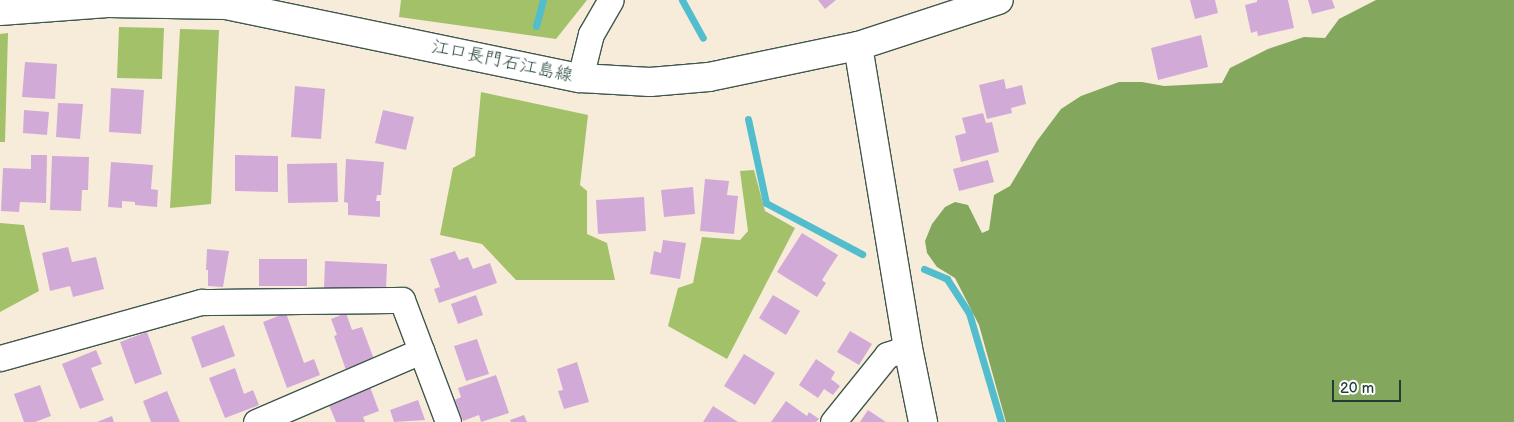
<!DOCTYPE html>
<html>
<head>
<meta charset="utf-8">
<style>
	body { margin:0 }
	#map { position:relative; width:1514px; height:422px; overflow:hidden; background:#f7ecda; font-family:"Balsamiq Sans","Klee One",sans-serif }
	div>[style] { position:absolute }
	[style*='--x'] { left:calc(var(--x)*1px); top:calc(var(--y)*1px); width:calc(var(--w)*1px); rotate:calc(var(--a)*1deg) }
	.green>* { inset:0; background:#a3c169 }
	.forest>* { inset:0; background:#82a75d }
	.stream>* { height:7px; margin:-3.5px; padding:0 3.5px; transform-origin:3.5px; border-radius:3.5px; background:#52bdcd }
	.building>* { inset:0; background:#d2aad8 }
	.roads { filter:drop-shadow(1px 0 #3f574d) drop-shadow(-1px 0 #3f574d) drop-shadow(0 1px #3f574d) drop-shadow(0 -1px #3f574d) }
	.minor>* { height:25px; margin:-12.5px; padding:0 12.5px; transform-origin:12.5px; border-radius:12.5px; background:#fff }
	.tertiary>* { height:28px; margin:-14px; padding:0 14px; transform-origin:14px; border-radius:14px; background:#fff }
	.secondary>* { height:28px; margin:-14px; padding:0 14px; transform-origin:14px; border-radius:14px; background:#fff }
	span { translate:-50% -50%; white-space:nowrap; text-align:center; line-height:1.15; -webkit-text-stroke:4px #fff; paint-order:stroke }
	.street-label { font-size:18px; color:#1f3d34 }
	.scale { position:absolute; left:1332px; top:380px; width:69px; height:22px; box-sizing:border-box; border:2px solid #1f3d34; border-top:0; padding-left:6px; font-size:15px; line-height:18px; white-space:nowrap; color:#1f3d34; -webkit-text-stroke:4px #fff; paint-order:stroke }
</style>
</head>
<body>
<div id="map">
	<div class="green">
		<i style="clip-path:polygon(401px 0,587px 0,556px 39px,399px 17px)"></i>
		<i style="clip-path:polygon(119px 27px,164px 28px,162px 79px,117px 78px)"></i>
		<i style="clip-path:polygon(180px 29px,219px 30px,211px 204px,170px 208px)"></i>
		<i style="clip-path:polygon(8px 33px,5px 142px,0 142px,0 34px)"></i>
		<i style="clip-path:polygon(481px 92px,588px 115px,580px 185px,587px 191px,587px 234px,607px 243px,615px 280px,516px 280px,482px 244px,440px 235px,453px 168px,475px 156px)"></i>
		<i style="clip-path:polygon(754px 170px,765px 211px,795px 228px,727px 359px,668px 326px,678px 288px,693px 283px,702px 237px,740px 240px,748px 231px,740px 171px)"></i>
		<i style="clip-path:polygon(0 223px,24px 225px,39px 291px,0 312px)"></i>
	</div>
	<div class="forest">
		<i style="clip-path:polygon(1376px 0,1514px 0,1514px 422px,1006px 422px,979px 325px,955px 278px,937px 267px,927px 253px,925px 241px,932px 224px,945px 207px,955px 202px,968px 205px,982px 233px,989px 230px,994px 195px,1010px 186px,1037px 141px,1061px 109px,1081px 96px,1119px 82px,1142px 82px,1164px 86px,1222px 83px,1230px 68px,1268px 49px,1304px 37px,1325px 38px,1339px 19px)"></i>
	</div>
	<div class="stream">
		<i style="--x:682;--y:0;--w:43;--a:61.1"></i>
		<i style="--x:536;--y:26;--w:27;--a:-75"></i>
		<i style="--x:748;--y:119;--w:86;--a:77.9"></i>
		<i style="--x:766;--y:203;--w:109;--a:28"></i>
		<i style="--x:924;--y:269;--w:25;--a:23"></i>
		<i style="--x:947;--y:279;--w:40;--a:57.1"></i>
		<i style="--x:969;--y:313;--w:114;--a:73.6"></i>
	</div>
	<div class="building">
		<i style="clip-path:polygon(818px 0,836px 0,825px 9px)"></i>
		<i style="clip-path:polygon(1190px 0,1215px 0,1218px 13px,1195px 19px)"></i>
		<i style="clip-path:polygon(1257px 0,1288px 0,1294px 28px,1258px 36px,1257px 31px,1251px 33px,1245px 5px,1257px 2px)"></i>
		<i style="clip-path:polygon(1308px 0,1332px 0,1335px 8px,1312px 14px)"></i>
		<i style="clip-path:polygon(1201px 35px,1208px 67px,1158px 80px,1151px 48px)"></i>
		<i style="clip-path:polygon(25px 62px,57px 64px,55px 99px,22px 97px)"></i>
		<i style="clip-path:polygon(1004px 79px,1006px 89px,1022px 85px,1026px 104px,1011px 108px,1012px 113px,987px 119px,979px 85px)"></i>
		<i style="clip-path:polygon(295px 86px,325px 89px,321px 139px,291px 137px)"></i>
		<i style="clip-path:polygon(111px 88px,144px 90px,141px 134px,109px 132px)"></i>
		<i style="clip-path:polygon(58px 103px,83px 104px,80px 139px,56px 137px)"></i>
		<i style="clip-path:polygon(24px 110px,49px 112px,47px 135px,23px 133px)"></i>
		<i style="clip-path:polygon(383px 110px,414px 117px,406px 150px,375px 143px)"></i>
		<i style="clip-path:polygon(983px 113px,986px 123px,992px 122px,999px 152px,961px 162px,955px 136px,966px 133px,962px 118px)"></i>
		<i style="clip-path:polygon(31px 155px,47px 155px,46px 203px,20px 202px,19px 212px,1px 211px,3px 168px,31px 169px)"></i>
		<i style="clip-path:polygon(235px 155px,278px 156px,278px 192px,235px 191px)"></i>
		<i style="clip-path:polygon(52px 156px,89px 157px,88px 190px,82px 190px,81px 211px,50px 210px)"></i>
		<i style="clip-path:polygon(346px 159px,384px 162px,381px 195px,377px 195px,376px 201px,380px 201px,380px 217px,348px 215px,348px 203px,344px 202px)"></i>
		<i style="clip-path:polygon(988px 160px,994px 182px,959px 191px,953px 169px)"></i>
		<i style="clip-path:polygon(111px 162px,153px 165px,151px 189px,158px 190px,157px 207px,135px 205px,135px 202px,122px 201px,122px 208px,108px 207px)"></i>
		<i style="clip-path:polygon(337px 163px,338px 202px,288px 203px,287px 164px)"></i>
		<i style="clip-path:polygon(705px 179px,729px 181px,727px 195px,738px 196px,734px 234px,700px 231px)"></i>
		<i style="clip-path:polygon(693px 187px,695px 214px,664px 217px,661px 190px)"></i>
		<i style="clip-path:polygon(644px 197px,646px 231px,598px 234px,596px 200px)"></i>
		<i style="clip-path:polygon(802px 233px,838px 255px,822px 280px,826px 283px,817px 297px,777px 272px)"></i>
		<i style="clip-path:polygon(663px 240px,686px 243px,680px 279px,650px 274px,654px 251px,661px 253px)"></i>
		<i style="clip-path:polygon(68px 247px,72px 262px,96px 257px,104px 289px,73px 297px,70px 286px,50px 291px,42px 253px)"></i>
		<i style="clip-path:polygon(207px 249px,229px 251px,223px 287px,208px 286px,208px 270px,206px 270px)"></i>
		<i style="clip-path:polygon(455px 251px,459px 260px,468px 257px,473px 269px,490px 263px,497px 283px,439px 303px,434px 289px,440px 287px,430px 259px)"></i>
		<i style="clip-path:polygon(259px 259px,307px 259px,307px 286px,259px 286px)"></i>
		<i style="clip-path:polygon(325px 261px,387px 264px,386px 290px,324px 288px)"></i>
		<i style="clip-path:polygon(476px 295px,483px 315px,458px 324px,451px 304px)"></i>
		<i style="clip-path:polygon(773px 295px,800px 311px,786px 335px,759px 318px)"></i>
		<i style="clip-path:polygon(286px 313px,304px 363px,314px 359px,320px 375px,287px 388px,263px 322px)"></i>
		<i style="clip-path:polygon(346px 313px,352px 330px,362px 327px,375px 362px,347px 373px,334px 336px,337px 335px,331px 319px)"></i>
		<i style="clip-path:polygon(224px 325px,235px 356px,202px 368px,191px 337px)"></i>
		<i style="clip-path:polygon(850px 331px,872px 344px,859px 365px,837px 352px)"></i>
		<i style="clip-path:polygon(147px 332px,162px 374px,135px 384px,120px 342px)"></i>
		<i style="clip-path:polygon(477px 339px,489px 374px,466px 381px,454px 346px)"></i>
		<i style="clip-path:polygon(96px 350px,102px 364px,91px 368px,104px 400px,80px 409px,62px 364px)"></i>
		<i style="clip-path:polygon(744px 354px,775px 373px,755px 405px,724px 386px)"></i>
		<i style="clip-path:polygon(816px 359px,835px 372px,831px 379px,840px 386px,833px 395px,824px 389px,818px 398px,799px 385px)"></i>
		<i style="clip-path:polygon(577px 362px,589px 402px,564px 409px,558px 391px,563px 390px,557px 369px)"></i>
		<i style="clip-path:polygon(235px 368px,244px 394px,253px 390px,259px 405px,225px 418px,209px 378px)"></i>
		<i style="clip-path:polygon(496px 375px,509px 413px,481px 422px,479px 415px,463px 421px,455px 400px,461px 397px,458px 388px)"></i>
		<i style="clip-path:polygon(40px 385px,51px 416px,35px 422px,24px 422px,14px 394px)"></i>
		<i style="clip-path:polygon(370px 387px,379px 411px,363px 417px,365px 422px,336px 422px,328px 403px)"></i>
		<i style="clip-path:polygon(167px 391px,180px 422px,151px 422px,143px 401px)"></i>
		<i style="clip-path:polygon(418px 400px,425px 420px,394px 422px,390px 410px)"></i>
		<i style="clip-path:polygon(786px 401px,807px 416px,809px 412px,819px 419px,816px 422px,771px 422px)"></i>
		<i style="clip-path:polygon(713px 406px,738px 422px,703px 422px)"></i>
		<i style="clip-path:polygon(868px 410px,886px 422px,860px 422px)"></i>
		<i style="clip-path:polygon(524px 415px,527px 422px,511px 422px,510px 420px)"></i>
		<i style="clip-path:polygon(112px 416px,114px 422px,97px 422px)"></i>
	</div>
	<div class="roads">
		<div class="minor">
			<i style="--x:580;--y:78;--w:45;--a:-76"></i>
			<i style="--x:591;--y:34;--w:39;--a:-60"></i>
			<i style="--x:0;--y:358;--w:209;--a:-15.6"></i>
			<i style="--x:201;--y:302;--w:201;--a:-0.6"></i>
			<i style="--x:402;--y:300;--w:130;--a:69.3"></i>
			<i style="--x:256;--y:422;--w:180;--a:-23.3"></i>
			<i style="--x:833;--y:422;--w:86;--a:-51.1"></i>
			<i style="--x:887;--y:355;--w:22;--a:-18"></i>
		</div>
		<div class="tertiary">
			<i style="--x:858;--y:46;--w:306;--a:80.6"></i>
			<i style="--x:908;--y:348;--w:76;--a:78.5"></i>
		</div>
		<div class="secondary">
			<i style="--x:0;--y:11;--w:108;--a:-4.2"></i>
			<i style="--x:108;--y:3;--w:118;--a:1"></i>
			<i style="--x:226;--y:5;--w:361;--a:11.7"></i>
			<i style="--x:580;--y:78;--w:70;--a:3.3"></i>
			<i style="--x:650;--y:82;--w:59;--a:-4.8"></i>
			<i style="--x:709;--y:77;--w:152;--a:-11.8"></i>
			<i style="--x:858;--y:46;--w:148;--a:-18.1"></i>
		</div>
	</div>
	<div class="street-label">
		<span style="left:502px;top:62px;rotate:12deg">江口長門石江島線</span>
	</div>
	<div class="scale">20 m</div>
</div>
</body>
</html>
